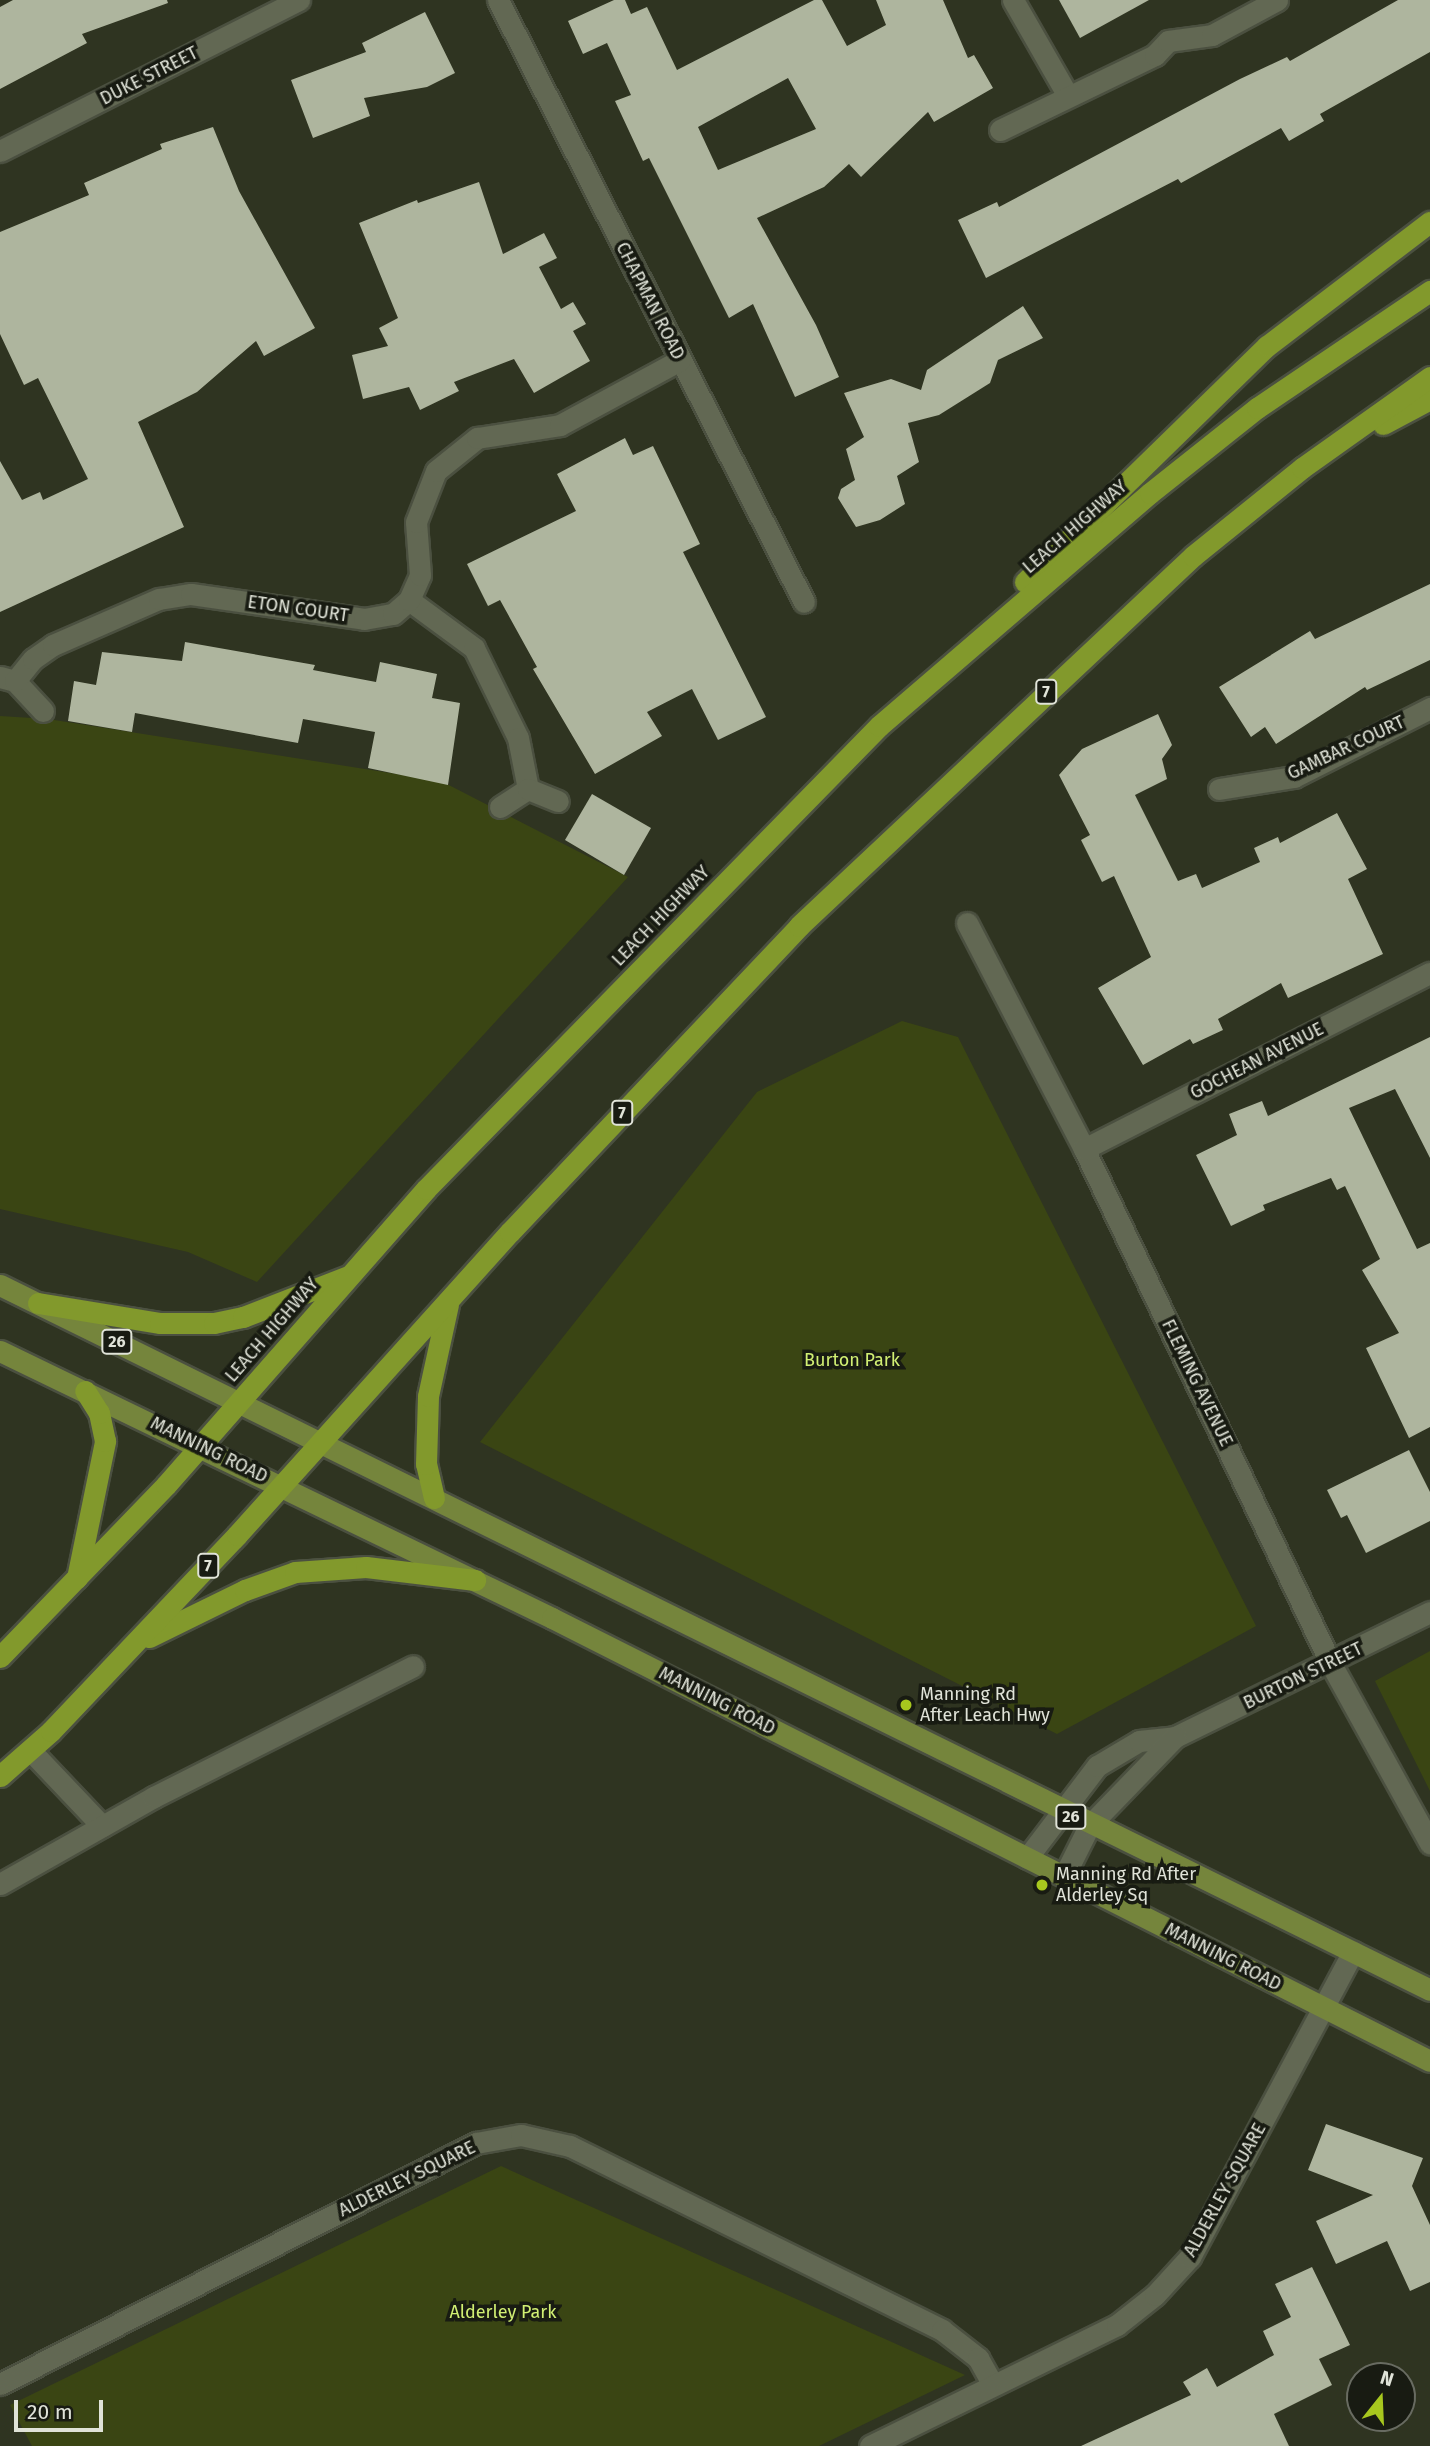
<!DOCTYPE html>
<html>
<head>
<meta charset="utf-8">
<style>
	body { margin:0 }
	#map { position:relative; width:1430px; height:2446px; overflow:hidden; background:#2f3421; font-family:"Fira Sans",sans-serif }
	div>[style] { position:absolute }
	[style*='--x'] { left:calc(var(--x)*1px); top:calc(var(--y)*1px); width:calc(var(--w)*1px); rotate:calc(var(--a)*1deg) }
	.green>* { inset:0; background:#3a4513 }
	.building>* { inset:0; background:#aeb59e }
	.roads { filter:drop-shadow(2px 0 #4b5040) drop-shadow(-2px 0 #4b5040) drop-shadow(0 2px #4b5040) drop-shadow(0 -2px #4b5040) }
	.street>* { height:21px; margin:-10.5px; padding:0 10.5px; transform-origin:10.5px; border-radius:10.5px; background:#626853 }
	.primary>* { height:21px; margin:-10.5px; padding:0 10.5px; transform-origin:10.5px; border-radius:10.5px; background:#75853c }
	.highway>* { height:21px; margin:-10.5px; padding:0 10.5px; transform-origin:10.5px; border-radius:10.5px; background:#82992c }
	.dots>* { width:19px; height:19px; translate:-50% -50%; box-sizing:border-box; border:4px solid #181b12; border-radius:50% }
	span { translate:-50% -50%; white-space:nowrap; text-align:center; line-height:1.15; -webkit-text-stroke:7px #181b12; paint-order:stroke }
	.shield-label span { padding:2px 5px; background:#181b12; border:2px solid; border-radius:5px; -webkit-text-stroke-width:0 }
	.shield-label { font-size:16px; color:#e0e3d8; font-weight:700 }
	.street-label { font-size:18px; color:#e0e3d8 }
	.park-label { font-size:18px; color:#d1ef73 }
	.poi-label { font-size:18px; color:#e0e3d8 }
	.left { translate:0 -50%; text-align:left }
	.north { position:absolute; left:1346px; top:2362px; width:70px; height:70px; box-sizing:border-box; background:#181b12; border:2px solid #686b61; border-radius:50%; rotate:18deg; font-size:19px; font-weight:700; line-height:28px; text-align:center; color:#e0e3d8 }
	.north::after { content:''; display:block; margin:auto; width:24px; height:32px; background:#a7c71e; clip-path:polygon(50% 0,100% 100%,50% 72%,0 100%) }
	.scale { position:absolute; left:14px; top:2400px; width:89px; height:32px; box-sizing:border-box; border:4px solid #e0e3d8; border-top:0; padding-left:9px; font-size:21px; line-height:24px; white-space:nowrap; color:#e0e3d8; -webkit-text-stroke:5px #181b12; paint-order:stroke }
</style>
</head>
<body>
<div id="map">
	<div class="green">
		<i style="clip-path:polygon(0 716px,48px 719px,441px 781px,628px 877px,257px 1282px,188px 1252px,0 1209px)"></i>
		<i style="clip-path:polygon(902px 1021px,958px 1037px,1256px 1626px,1057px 1734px,480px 1442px,757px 1092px)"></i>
		<i style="clip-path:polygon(1430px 1651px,1430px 1791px,1375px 1681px)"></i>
		<i style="clip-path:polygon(501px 2166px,965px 2375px,819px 2446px,32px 2446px,10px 2405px)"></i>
	</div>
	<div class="building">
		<i style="clip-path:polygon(13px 0,167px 0,168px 3px,82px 34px,87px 43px,0 89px,0 7px)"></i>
		<i style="clip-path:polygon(evenodd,614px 0,625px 0,631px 14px,647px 7px,677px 70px,814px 0,822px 0,847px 46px,886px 25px,876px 0,943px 0,968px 58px,974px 55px,993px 88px,934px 122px,928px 112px,861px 177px,849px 164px,824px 187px,757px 218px,816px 325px,839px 377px,795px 397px,753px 304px,729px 318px,649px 158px,643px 161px,615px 101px,631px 95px,607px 43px,583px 54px,568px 21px,614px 0,788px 78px,816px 129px,718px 170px,698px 127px,788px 78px)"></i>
		<i style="clip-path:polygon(1059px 0,1149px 0,1080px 38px)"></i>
		<i style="clip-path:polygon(1398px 0,1430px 0,1430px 52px,1320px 114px,1324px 121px,1289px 141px,1281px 128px,1181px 183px,1178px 179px,986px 278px,958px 220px,997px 202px,999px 207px,1240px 79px,1287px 57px,1290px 61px)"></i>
		<i style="clip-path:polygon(425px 12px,455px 73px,427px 87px,364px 98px,370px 116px,313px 138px,291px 80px,366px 52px,362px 43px)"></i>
		<i style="clip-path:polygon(213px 127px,239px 191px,315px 328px,264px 356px,256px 341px,197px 392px,138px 422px,184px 527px,0 612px,0 461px,22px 500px,40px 492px,43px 500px,88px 479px,38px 378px,24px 385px,0 334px,0 232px,89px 195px,84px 183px,162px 149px,160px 144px)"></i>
		<i style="clip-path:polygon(479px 182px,503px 254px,544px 233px,557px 258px,539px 267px,561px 309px,573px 302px,586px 324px,573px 331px,590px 361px,534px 393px,514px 359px,454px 382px,459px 391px,420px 410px,409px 387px,363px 399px,352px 355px,388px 346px,379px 328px,398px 318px,359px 223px,417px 200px,418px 203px)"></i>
		<i style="clip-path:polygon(1023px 306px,1043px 338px,998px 360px,990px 383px,939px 415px,908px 423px,919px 462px,897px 476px,905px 504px,880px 520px,856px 527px,838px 498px,841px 489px,855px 480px,846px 449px,864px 437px,844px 393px,891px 379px,921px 390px,927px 370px)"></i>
		<i style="clip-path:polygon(625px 438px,633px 455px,653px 446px,700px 544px,683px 552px,766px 717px,718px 740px,692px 689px,647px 712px,662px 736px,595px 774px,533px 669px,537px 667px,500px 600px,488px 606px,467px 564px,576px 511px,557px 474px)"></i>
		<i style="clip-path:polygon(1430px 584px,1430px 660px,1367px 690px,1365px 687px,1276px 744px,1265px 727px,1251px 737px,1219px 687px,1310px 631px,1315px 639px)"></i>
		<i style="clip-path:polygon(185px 642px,315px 665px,313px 670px,376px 682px,380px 662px,437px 674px,432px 698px,460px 703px,448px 785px,368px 768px,375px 732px,303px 719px,298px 743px,135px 713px,132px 732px,68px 721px,74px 681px,96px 685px,102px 652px,182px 661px)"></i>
		<i style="clip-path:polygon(1158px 714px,1172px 745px,1162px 759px,1167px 779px,1135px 795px,1178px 881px,1196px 874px,1202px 888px,1260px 862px,1254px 848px,1278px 837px,1280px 843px,1337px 813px,1367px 869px,1348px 879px,1383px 954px,1288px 998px,1281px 983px,1218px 1019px,1223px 1030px,1193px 1044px,1190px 1039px,1143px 1065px,1098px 988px,1151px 957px,1114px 876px,1102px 882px,1081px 840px,1090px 835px,1059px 775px,1082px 749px)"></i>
		<i style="clip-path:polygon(592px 794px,651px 828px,624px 875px,565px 840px)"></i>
		<i style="clip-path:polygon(1430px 1037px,1430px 1158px,1395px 1089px,1349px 1108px,1417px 1249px,1430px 1243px,1430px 1427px,1409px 1438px,1366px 1348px,1399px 1333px,1362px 1270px,1380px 1259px,1345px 1186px,1337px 1190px,1331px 1178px,1263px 1205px,1265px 1210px,1231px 1226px,1196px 1155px,1237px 1135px,1229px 1114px,1262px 1101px,1268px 1116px)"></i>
		<i style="clip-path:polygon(1409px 1450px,1430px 1492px,1430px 1521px,1366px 1553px,1347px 1515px,1341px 1518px,1327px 1490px)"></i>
		<i style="clip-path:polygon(1326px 2124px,1423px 2158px,1412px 2186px,1430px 2225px,1430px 2282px,1410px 2291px,1387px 2241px,1336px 2264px,1316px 2221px,1373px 2195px,1308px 2170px)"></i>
		<i style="clip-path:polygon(1312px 2267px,1350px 2345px,1319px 2359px,1332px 2385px,1274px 2414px,1289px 2446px,1081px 2446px,1191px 2395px,1183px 2382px,1207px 2368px,1217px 2387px,1274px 2355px,1263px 2331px,1291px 2317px,1275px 2284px)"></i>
	</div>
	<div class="roads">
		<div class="street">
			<i style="--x:498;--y:0;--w:675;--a:63.06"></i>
			<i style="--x:1013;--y:0;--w:111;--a:60.2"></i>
			<i style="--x:1000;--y:130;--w:172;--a:-25.8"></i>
			<i style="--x:1155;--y:55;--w:19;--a:-47"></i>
			<i style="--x:1168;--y:41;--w:44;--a:-7.8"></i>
			<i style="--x:1212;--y:35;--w:74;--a:-28.3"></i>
			<i style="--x:0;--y:151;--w:335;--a:-26.8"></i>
			<i style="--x:409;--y:600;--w:81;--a:36.4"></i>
			<i style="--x:474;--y:648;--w:100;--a:63.9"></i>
			<i style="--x:518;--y:738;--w:52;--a:78.9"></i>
			<i style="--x:0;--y:677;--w:16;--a:15"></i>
			<i style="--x:15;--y:681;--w:41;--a:47"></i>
			<i style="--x:15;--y:681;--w:28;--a:-51"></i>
			<i style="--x:33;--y:659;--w:24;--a:-35"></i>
			<i style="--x:53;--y:645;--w:116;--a:-23.5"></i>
			<i style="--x:159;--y:599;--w:32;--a:-9"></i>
			<i style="--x:191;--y:594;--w:175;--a:8.2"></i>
			<i style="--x:364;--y:619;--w:29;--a:-10"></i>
			<i style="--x:393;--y:614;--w:21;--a:-41"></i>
			<i style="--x:409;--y:600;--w:27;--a:-66"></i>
			<i style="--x:420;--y:575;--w:53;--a:-94.3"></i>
			<i style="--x:416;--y:522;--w:55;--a:-68.6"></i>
			<i style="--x:436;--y:471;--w:53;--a:-38.8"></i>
			<i style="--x:477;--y:438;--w:84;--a:-8.9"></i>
			<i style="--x:560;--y:425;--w:136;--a:-28.4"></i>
			<i style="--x:1219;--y:789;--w:76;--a:-9.1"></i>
			<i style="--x:1294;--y:777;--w:153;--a:-26.9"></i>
			<i style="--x:500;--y:807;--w:33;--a:-33"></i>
			<i style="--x:528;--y:789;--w:32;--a:22"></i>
			<i style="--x:967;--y:923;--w:254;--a:62.6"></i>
			<i style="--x:1084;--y:1149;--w:571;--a:64.38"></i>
			<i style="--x:1331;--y:1664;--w:205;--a:61.1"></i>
			<i style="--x:1084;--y:1149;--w:388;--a:-27"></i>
			<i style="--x:30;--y:1750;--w:105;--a:46.5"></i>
			<i style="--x:1027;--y:1858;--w:116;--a:-52.7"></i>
			<i style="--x:1097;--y:1766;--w:49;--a:-30.8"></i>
			<i style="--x:1139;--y:1741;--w:36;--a:-6"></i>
			<i style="--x:1175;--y:1737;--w:284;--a:-26.1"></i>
			<i style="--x:1064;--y:1876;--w:56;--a:-63.4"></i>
			<i style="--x:1089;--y:1826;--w:124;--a:-46"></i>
			<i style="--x:0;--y:1884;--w:177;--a:-29.5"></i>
			<i style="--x:154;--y:1797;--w:290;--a:-26.8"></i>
			<i style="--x:0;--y:2384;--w:534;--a:-26.85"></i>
			<i style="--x:476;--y:2143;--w:46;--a:-10.1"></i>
			<i style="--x:521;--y:2135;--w:50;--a:12.7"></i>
			<i style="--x:570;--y:2146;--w:415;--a:26.3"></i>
			<i style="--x:942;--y:2330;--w:46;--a:37.9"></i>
			<i style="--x:978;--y:2358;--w:31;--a:61"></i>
			<i style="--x:870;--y:2446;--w:275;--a:-26.1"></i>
			<i style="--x:1117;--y:2325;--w:48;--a:-38.3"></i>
			<i style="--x:1155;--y:2295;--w:52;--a:-47.4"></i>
			<i style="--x:1190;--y:2257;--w:346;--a:-61.9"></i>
		</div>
		<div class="primary">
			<i style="--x:0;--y:1285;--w:1594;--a:26.24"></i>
			<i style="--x:0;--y:1351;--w:613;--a:25.81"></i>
			<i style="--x:552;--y:1618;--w:983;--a:26.77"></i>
		</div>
		<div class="highway">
			<i style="--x:1383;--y:424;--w:53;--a:-28"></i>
			<i style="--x:1025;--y:582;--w:338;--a:-44.3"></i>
			<i style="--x:1267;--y:346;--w:205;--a:-37.3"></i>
			<i style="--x:38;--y:1303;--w:124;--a:9.3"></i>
			<i style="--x:160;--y:1323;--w:54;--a:0"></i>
			<i style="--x:214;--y:1323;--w:30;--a:-12"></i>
			<i style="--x:243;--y:1317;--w:113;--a:-21.3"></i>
			<i style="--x:434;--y:1498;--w:35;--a:-103"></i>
			<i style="--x:426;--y:1464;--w:68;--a:-88.3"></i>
			<i style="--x:428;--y:1396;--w:94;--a:-77.7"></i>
			<i style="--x:77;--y:1578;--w:140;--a:-78.4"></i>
			<i style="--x:105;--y:1441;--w:29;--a:-102"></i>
			<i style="--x:99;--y:1413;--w:26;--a:-122"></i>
			<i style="--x:149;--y:1637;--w:107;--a:-26.1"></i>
			<i style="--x:245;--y:1590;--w:53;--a:-19.8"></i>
			<i style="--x:295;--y:1572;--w:71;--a:-4"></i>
			<i style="--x:366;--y:1567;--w:110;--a:6.8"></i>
			<i style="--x:0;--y:1657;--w:239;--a:-46"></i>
			<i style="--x:166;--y:1485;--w:394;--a:-48.7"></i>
			<i style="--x:426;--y:1189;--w:648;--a:-45.63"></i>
			<i style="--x:879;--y:726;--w:357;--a:-40.7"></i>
			<i style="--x:1150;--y:493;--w:137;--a:-38.5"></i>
			<i style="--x:1257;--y:408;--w:209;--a:-34.1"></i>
			<i style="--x:0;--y:1776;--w:68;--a:-41.4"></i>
			<i style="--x:51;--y:1731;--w:270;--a:-46.5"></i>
			<i style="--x:237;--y:1535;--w:408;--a:-48"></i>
			<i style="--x:510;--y:1232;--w:421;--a:-46.6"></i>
			<i style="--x:799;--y:926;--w:540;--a:-43.2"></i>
			<i style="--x:1193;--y:556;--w:140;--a:-38.9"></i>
			<i style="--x:1302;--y:468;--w:157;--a:-35.4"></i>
		</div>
	</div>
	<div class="dots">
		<i style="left:906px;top:1705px;background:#a7c71e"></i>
		<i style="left:1042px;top:1885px;background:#a7c71e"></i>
	</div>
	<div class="shield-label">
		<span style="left:1046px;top:692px">7</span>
		<span style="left:622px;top:1113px">7</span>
		<span style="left:117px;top:1342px">26</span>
		<span style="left:208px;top:1566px">7</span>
		<span style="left:1071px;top:1817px">26</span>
	</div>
	<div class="street-label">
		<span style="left:149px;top:76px;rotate:-27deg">DUKE STREET</span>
		<span style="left:650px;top:301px;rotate:63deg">CHAPMAN ROAD</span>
		<span style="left:1075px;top:527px;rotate:-41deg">LEACH HIGHWAY</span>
		<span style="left:298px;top:609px;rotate:8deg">ETON COURT</span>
		<span style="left:1346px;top:748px;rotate:-25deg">GAMBAR COURT</span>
		<span style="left:661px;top:916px;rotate:-46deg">LEACH HIGHWAY</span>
		<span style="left:1257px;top:1061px;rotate:-27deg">GOCHEAN AVENUE</span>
		<span style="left:272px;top:1330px;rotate:-49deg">LEACH HIGHWAY</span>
		<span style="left:1197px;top:1383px;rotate:64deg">FLEMING AVENUE</span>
		<span style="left:209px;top:1450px;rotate:26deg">MANNING ROAD</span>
		<span style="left:1303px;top:1676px;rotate:-26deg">BURTON STREET</span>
		<span style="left:717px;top:1701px;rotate:27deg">MANNING ROAD</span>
		<span style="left:1223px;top:1957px;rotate:27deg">MANNING ROAD</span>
		<span style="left:407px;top:2179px;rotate:-26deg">ALDERLEY SQUARE</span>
		<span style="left:1225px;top:2190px;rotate:-61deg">ALDERLEY SQUARE</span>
	</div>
	<div class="park-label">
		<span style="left:852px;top:1360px">Burton Park</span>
		<span style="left:503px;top:2312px">Alderley Park</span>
	</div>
	<div class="poi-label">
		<span class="left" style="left:920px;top:1705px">Manning Rd<br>After Leach Hwy</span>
		<span class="left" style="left:1056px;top:1885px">Manning Rd After<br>Alderley Sq</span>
	</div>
	<div class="north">N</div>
	<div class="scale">20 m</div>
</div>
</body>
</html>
